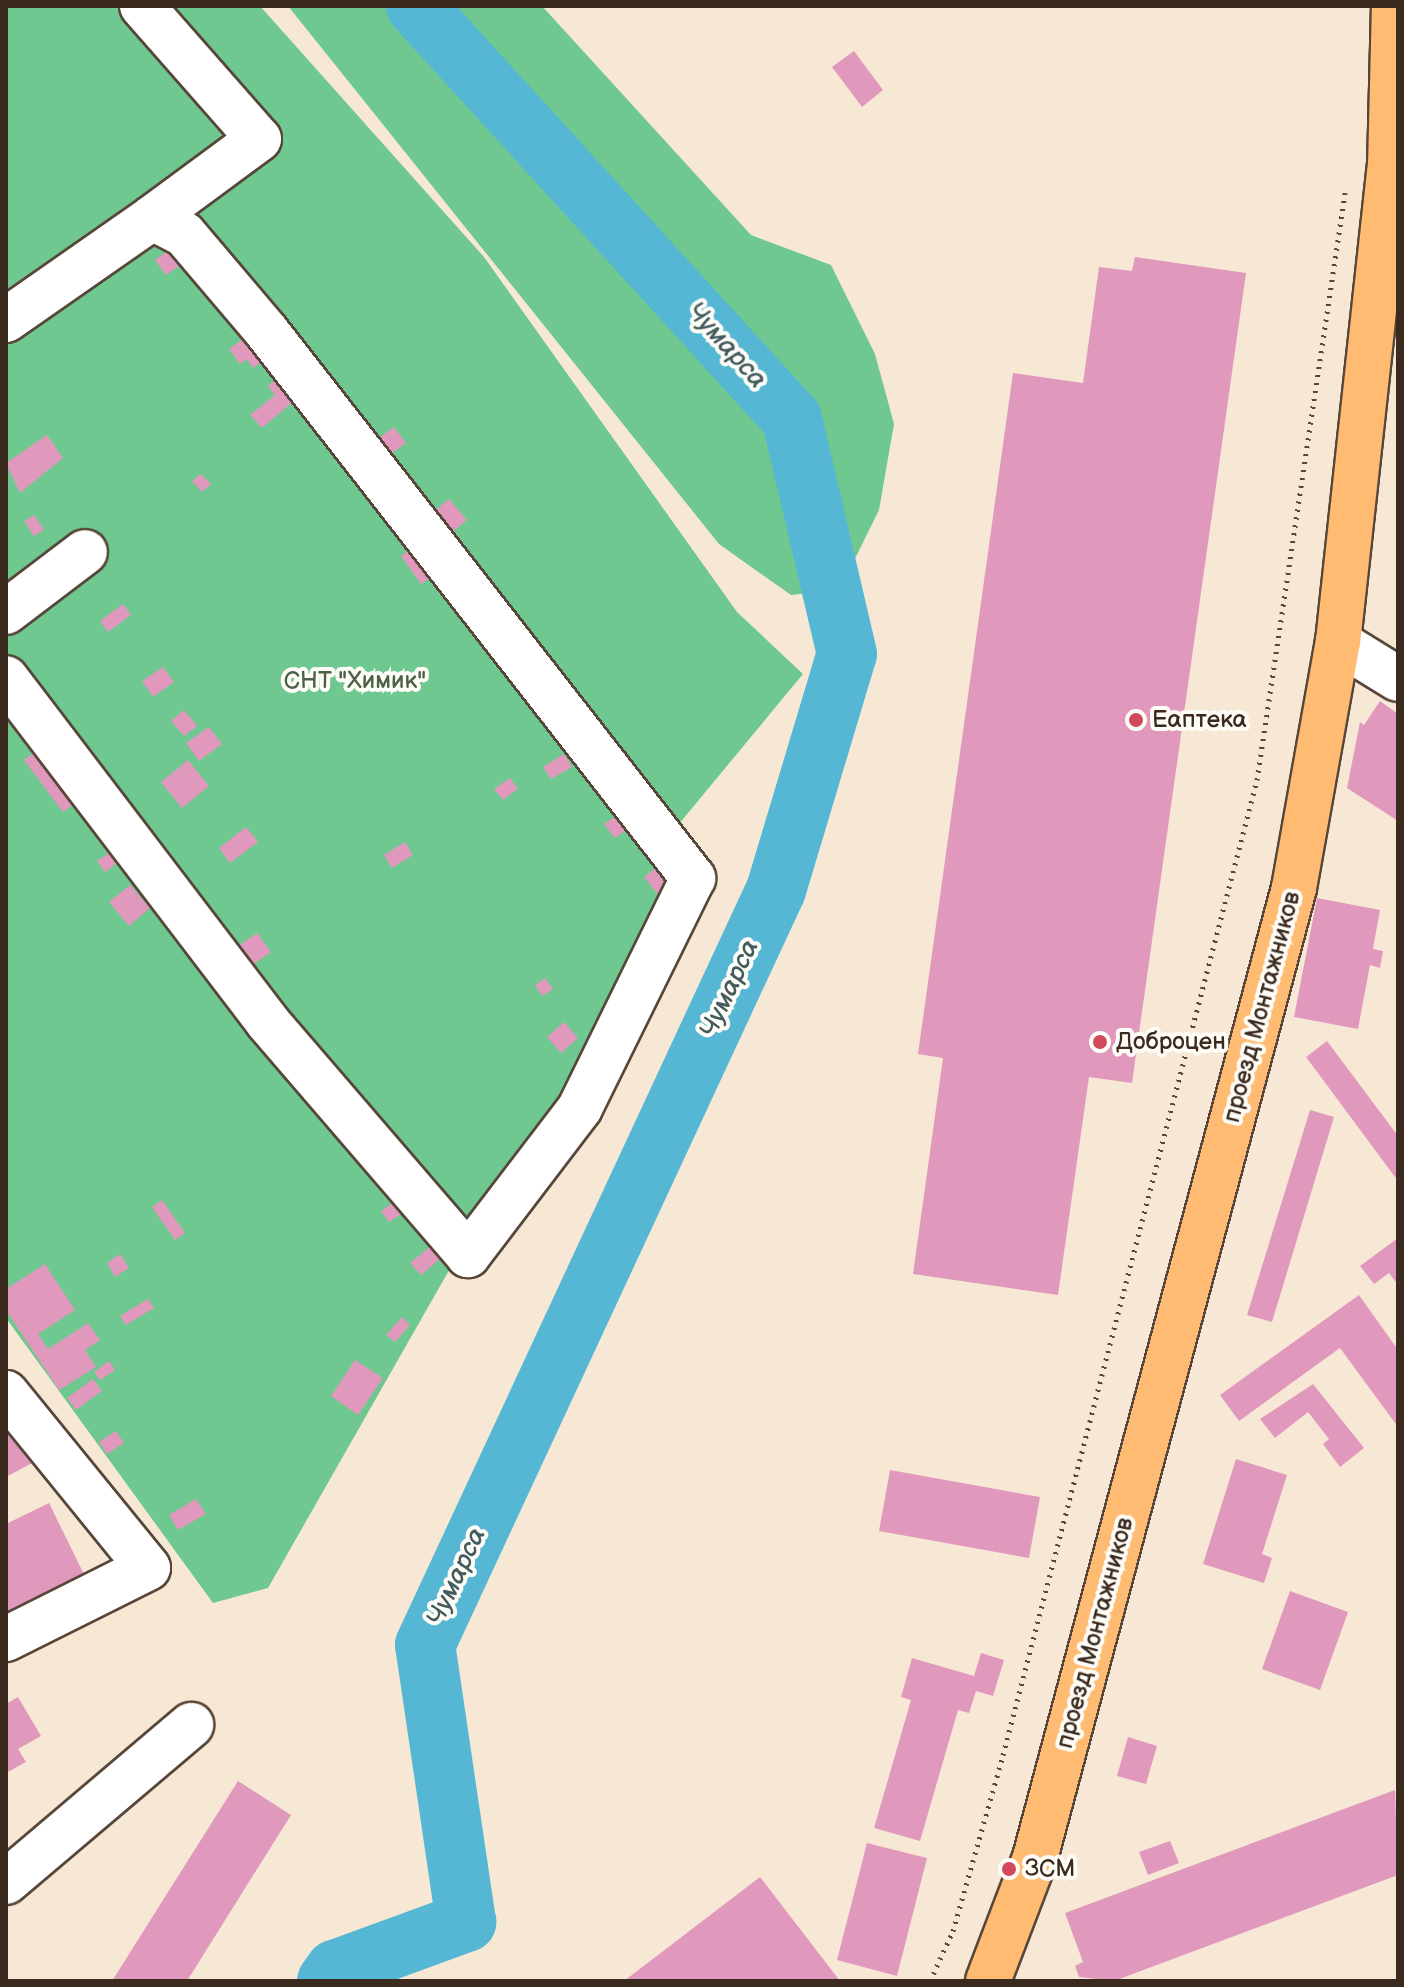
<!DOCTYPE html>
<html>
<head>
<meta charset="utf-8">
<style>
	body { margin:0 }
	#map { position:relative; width:1404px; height:1987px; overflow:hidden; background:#f7e8d5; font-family:"Balsamiq Sans",sans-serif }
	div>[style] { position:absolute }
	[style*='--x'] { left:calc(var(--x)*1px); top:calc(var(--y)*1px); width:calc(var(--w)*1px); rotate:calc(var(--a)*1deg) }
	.green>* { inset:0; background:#6ec890 }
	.river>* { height:60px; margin:-30px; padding:0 30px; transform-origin:30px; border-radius:30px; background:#55b7d4 }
	.building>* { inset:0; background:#e099bd }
	.path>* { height:5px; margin-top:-2.5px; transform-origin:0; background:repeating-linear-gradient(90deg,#574639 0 2px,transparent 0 8px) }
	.roads { filter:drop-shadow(2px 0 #574639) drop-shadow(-2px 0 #574639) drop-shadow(0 2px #574639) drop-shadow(0 -2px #574639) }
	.minor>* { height:44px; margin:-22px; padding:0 22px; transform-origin:22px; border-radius:22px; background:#fff }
	.major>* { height:44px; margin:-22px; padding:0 22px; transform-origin:22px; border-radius:22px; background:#ffbb71 }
	.dots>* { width:22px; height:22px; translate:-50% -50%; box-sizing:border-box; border:4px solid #fdfcf7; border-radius:50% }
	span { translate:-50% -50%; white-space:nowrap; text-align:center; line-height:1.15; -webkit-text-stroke:8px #fdfcf7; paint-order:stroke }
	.park-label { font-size:24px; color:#4d6146 }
	.poi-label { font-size:24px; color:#3b2a1e }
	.left { translate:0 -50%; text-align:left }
	.street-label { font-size:24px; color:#3b2a1e }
	.water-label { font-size:26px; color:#445b5e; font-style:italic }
	.frame { position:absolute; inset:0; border:8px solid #3b2a1e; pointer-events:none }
</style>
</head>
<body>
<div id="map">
	<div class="green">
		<i style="clip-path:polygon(6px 6px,260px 6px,484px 257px,737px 612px,803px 674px,669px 836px,692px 868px,565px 1120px,468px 1237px,268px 1588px,213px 1603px,6px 1318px)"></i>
		<i style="clip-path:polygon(288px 6px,542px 6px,751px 235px,831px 265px,875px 354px,894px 424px,879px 510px,840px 589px,791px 595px,719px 544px)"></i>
	</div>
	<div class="river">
		<i style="--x:327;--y:1981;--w:14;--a:-54"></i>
		<i style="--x:335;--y:1970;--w:140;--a:-20.1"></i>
		<i style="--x:466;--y:1922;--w:280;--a:-98.4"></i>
		<i style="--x:425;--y:1645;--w:833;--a:-65.07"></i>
		<i style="--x:776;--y:890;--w:246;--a:-73.3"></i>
		<i style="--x:847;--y:654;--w:241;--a:-103.2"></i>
		<i style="--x:792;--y:419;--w:559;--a:-132.32"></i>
	</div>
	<div class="building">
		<i style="clip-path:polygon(854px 51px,883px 90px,862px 107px,832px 67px)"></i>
		<i style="clip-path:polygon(174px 246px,186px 261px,166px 275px,155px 260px)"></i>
		<i style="clip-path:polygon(1135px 257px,1246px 273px,1132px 1083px,1089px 1077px,1058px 1295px,913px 1274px,943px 1058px,918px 1054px,1013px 373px,1083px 383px,1099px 267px,1132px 271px)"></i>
		<i style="clip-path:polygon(251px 333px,269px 357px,253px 368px,247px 359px,240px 364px,229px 349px)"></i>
		<i style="clip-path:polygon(283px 374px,301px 395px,262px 428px,250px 415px,275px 395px,268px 386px)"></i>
		<i style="clip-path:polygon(394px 427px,406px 443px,381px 461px,369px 445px)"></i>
		<i style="clip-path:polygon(47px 435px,63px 458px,20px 493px,6px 463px)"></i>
		<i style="clip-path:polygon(201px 474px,211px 484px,202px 492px,192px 481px)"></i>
		<i style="clip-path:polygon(449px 499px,467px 520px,443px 539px,426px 518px)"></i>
		<i style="clip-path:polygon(34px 515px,44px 530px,34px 536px,24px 521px)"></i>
		<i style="clip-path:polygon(420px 542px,440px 571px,421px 584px,401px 556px)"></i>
		<i style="clip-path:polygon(123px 604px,131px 615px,108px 632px,100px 621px)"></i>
		<i style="clip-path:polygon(163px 667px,174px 682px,153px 697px,142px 681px)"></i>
		<i style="clip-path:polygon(1380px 701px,1398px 714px,1398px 821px,1347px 788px,1360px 722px,1364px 725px)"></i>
		<i style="clip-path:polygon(184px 710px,197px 726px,184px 736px,171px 721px)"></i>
		<i style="clip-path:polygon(209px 727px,222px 744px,199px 761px,186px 743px)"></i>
		<i style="clip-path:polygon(43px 746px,82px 798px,63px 812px,24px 760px)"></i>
		<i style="clip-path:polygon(564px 754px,572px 767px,551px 779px,543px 767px)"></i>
		<i style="clip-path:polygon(188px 760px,209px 786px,182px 808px,161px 782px)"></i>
		<i style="clip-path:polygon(510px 778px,518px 789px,503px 800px,494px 789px)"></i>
		<i style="clip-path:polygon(619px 814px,629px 828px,615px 838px,604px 824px)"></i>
		<i style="clip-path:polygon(246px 827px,258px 842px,230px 863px,219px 848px)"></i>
		<i style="clip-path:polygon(405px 842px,413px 855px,392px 868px,384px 855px)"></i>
		<i style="clip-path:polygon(122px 844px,129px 854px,105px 872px,97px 861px)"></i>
		<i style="clip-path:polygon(658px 866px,675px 886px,661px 898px,644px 877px)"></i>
		<i style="clip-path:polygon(130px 885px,150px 908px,129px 926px,109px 902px)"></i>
		<i style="clip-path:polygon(1317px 898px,1380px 910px,1373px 949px,1383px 951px,1380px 968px,1370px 965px,1358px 1029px,1294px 1017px)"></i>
		<i style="clip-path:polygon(257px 933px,271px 952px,245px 970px,231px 951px)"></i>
		<i style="clip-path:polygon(545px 978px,553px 989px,542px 996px,535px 985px)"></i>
		<i style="clip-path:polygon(564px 1022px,578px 1038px,561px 1053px,547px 1037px)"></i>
		<i style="clip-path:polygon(1327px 1041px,1398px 1136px,1398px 1181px,1306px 1057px)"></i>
		<i style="clip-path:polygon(1310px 1110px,1334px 1117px,1272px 1322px,1247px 1315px)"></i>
		<i style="clip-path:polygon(401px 1197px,409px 1209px,389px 1222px,381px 1211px)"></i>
		<i style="clip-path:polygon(162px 1200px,185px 1233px,175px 1240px,152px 1207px)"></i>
		<i style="clip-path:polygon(1398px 1238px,1398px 1285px,1389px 1273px,1374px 1284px,1360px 1266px)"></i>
		<i style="clip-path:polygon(438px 1240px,448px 1252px,421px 1275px,410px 1263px)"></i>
		<i style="clip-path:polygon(120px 1254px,129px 1268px,115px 1277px,107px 1263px)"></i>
		<i style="clip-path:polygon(45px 1264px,75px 1310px,38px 1334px,48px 1349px,88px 1323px,100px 1340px,85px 1350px,96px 1367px,59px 1390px,6px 1310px,6px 1289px)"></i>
		<i style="clip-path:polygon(1359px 1295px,1398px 1350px,1398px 1427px,1340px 1348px,1239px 1421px,1220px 1395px)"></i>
		<i style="clip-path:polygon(148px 1299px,154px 1308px,126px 1325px,120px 1316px)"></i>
		<i style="clip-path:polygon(402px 1317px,410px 1325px,395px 1342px,386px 1335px)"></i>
		<i style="clip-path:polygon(355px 1360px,383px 1378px,358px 1415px,331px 1396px)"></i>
		<i style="clip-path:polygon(109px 1361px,115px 1370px,100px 1380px,94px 1372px)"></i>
		<i style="clip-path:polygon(93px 1379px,102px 1391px,76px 1410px,67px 1398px)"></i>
		<i style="clip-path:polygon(1313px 1384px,1364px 1448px,1340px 1467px,1323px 1444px,1329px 1439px,1308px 1412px,1275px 1438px,1260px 1419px)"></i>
		<i style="clip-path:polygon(6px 1411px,32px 1463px,6px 1477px)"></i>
		<i style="clip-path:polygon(116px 1431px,124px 1443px,107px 1454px,99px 1442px)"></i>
		<i style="clip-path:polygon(1236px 1459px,1287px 1475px,1262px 1554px,1272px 1558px,1264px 1583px,1203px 1564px)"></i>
		<i style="clip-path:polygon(890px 1470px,1040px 1497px,1029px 1558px,879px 1531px)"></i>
		<i style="clip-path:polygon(196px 1499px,206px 1514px,178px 1530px,169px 1515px)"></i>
		<i style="clip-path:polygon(49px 1503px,104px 1615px,6px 1663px,6px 1524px)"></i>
		<i style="clip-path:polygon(1290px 1591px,1348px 1612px,1320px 1690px,1262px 1669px)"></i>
		<i style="clip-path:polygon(981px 1653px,1004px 1660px,993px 1696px,976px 1691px,969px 1713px,958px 1710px,920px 1841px,874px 1828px,911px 1700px,901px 1697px,912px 1658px,974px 1676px)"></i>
		<i style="clip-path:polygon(18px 1697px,41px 1736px,18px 1749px,26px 1762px,6px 1773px,6px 1704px)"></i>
		<i style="clip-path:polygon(1128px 1737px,1157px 1746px,1146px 1784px,1117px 1776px)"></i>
		<i style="clip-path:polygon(238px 1781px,291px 1815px,187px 1981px,112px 1981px)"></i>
		<i style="clip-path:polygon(1395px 1790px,1398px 1875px,1114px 1981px,1079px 1977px,1075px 1966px,1083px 1962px,1065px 1913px)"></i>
		<i style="clip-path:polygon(1170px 1841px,1179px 1863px,1148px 1875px,1139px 1852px)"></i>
		<i style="clip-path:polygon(867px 1843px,927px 1858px,897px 1976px,837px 1960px)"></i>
		<i style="clip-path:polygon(760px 1877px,840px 1981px,624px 1981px)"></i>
	</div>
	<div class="path">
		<i style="--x:930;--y:1981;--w:55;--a:-65.3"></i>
		<i style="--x:953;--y:1931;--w:183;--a:-74.1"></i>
		<i style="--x:1003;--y:1755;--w:1008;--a:-75.4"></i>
		<i style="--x:1257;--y:780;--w:594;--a:-81.47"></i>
	</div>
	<div class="roads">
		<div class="minor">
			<i style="--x:142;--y:6;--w:177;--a:48.7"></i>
			<i style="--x:259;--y:139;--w:133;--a:143.6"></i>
			<i style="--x:6;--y:320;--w:178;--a:-34.9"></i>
			<i style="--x:152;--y:218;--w:36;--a:27"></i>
			<i style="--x:184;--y:234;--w:128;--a:49.7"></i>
			<i style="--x:267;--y:332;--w:693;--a:52.04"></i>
			<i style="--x:693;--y:878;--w:256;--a:116.2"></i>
			<i style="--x:580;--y:1108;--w:185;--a:127.3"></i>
			<i style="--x:468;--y:1255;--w:308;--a:-130.7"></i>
			<i style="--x:267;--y:1021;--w:431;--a:-127.3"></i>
			<i style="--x:6;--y:612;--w:99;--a:-37.2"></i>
			<i style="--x:1338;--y:642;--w:70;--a:31.7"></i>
			<i style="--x:6;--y:1393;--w:225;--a:50.9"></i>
			<i style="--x:148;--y:1568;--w:159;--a:153.4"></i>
			<i style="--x:6;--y:1882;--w:243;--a:-40.3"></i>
		</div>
		<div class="major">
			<i style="--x:988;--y:1981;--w:132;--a:-69.1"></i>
			<i style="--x:1035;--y:1858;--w:1004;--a:-75.05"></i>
			<i style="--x:1294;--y:888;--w:250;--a:-79.9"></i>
			<i style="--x:1338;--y:642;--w:478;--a:-83.8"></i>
			<i style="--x:1390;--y:167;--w:161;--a:-88.6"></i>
		</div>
	</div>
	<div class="dots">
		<i style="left:1136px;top:720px;background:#d1495b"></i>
		<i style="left:1100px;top:1042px;background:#d1495b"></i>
		<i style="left:1009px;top:1869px;background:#d1495b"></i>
	</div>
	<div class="park-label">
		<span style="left:355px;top:681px">СНТ "Химик"</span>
	</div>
	<div class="poi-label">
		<span class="left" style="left:1152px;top:720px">Еаптека</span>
		<span class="left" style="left:1116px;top:1042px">Доброцен</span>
		<span class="left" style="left:1025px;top:1869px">ЗСМ</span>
	</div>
	<div class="street-label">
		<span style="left:1262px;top:1007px;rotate:-75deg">проезд Монтажников</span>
		<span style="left:1095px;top:1633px;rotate:-75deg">проезд Монтажников</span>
	</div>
	<div class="water-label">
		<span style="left:726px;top:346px;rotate:48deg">Чумарса</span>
		<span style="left:730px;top:989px;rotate:-65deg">Чумарса</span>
		<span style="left:457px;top:1577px;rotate:-65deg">Чумарса</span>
	</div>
	<div class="frame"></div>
</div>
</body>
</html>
